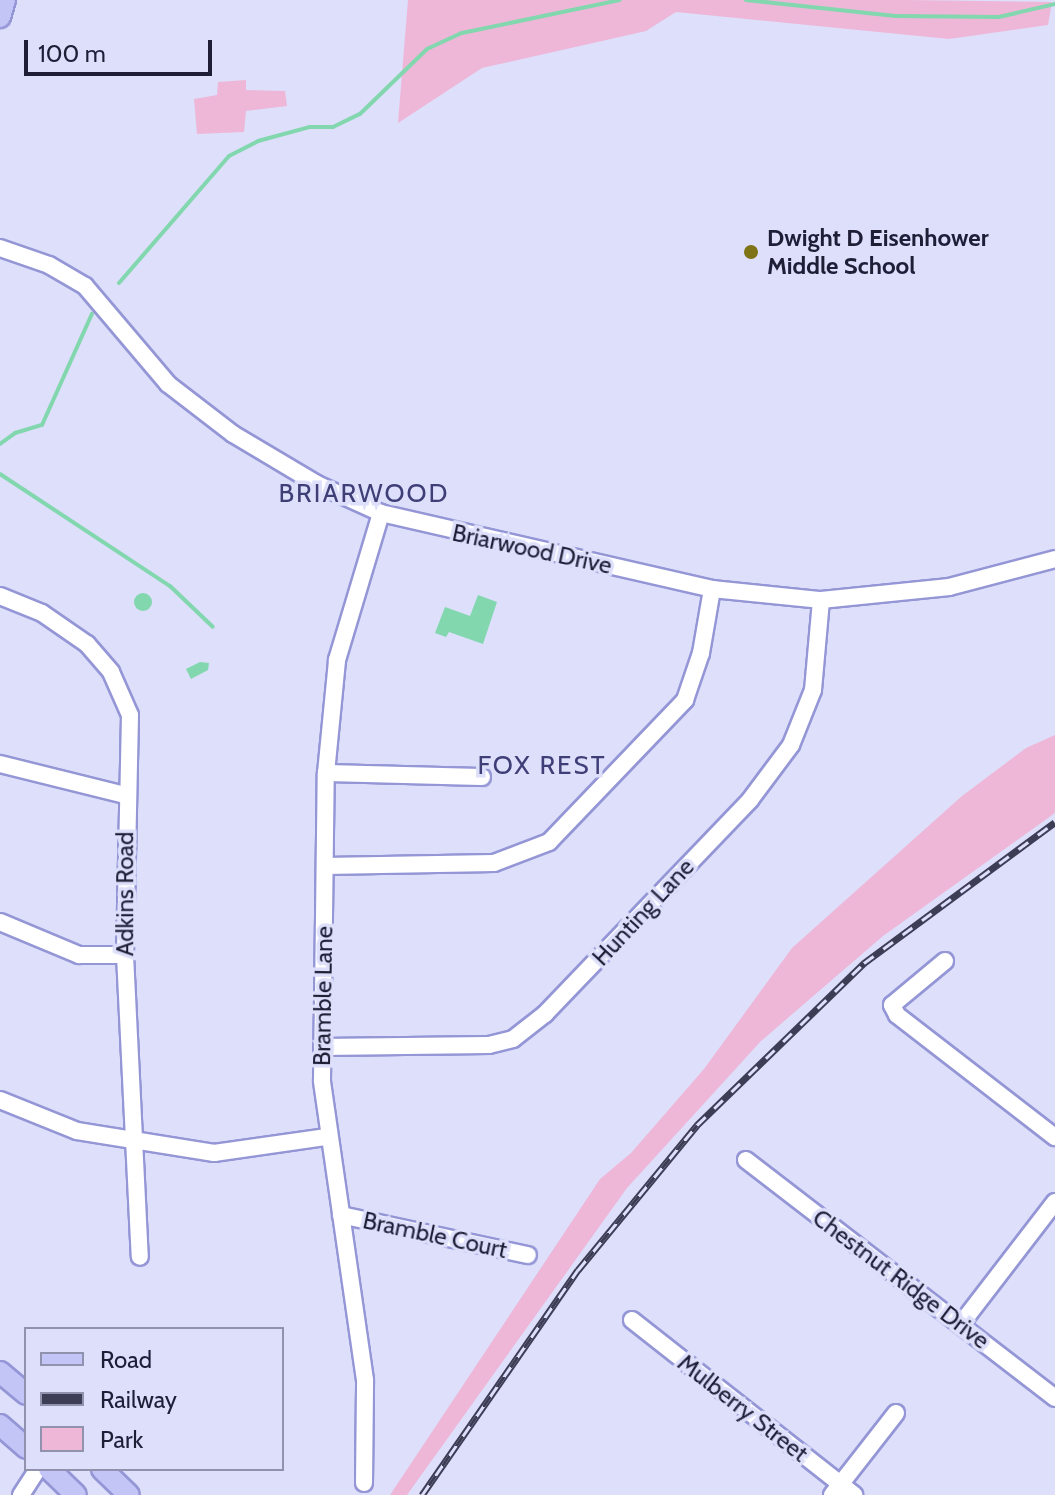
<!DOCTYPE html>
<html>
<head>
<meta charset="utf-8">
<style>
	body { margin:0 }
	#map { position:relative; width:1055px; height:1495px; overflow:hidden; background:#dddffb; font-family:Cabin,sans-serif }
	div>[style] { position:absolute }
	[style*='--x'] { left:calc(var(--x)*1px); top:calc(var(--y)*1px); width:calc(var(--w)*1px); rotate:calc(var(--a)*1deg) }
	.green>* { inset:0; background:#eeb7d8 }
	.water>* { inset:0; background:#82d7ae }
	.round { border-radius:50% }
	.stream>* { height:4px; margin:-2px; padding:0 2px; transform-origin:2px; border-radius:2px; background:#82d7ae }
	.roads { filter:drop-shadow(2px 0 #9496d6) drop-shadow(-2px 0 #9496d6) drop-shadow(0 2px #9496d6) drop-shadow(0 -2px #9496d6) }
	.minor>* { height:16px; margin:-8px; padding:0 8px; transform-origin:8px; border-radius:8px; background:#fff }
	.major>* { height:20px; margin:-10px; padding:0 10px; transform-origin:10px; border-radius:10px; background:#c4c5f7 }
	.rail>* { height:7px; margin-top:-3.5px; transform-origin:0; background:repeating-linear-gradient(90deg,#dddffb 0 12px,#3d3d56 0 24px); box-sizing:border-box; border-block:2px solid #3d3d56 }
	.dots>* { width:22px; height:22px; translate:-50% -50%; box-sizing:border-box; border:4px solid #dddffb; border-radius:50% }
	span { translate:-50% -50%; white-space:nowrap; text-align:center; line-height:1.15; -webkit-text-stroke:7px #dddffb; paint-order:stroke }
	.poi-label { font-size:24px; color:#1e1e37; font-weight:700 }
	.left { translate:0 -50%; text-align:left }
	.street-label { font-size:24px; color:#1e1e37 }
	.neighbourhood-label { font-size:26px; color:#3f3e77; letter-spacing:2px }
	.legend { position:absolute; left:24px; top:1327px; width:260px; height:144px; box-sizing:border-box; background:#dddffb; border:2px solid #9192ad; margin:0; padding:10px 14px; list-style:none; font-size:24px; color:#1e1e37 }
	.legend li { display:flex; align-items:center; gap:16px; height:40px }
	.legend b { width:40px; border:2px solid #9192ad }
	.scale { position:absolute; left:24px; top:40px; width:188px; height:36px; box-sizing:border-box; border:4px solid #1e1e37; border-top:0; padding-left:10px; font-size:24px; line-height:28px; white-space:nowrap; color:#1e1e37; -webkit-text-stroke:6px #dddffb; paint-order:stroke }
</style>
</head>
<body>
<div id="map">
	<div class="green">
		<i style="clip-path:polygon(408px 0,908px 0,1052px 2px,1048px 25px,949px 39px,676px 12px,646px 31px,482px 68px,398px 123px)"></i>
		<i style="clip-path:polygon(246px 80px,246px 90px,285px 91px,287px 106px,246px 111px,244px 132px,197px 134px,194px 99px,217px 95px,218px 82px)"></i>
		<i style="clip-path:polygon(1055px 735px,1055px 813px,883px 936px,761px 1041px,627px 1188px,407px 1495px,390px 1495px,600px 1179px,631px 1153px,704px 1069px,792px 948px,962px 796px,1026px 748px)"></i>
	</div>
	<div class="water">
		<i class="round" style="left:134px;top:593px;width:18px;height:18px"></i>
		<i style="clip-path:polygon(478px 595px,497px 602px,483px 644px,449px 632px,446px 637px,435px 633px,445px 607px,470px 616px)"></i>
		<i style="clip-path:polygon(200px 662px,209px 663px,208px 670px,191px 679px,186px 669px)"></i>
	</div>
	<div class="stream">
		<i style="--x:746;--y:0;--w:150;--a:6.1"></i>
		<i style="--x:895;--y:16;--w:104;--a:0.6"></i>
		<i style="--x:999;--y:17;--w:57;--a:-13.1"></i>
		<i style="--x:119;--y:283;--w:168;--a:-49.1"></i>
		<i style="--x:229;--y:156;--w:33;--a:-27"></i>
		<i style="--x:258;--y:141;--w:54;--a:-15.1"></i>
		<i style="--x:310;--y:127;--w:23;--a:0"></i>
		<i style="--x:333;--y:127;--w:30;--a:-26"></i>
		<i style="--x:360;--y:114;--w:93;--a:-44.1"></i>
		<i style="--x:427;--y:49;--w:38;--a:-25"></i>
		<i style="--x:462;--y:33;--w:161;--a:-11.8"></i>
		<i style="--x:0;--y:444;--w:19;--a:-36"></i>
		<i style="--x:15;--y:433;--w:28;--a:-17"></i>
		<i style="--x:42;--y:425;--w:122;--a:-65.8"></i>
		<i style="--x:0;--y:474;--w:204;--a:33.4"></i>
		<i style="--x:170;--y:586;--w:59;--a:43.6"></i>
	</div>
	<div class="roads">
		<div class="minor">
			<i style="--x:0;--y:248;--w:52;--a:19.1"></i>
			<i style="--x:49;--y:265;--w:42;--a:30.3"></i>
			<i style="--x:85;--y:286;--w:128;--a:49.7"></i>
			<i style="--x:168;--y:384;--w:82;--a:37.6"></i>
			<i style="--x:233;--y:434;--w:98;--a:30.8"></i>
			<i style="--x:317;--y:484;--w:70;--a:24.4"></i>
			<i style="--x:381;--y:513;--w:340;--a:12.9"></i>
			<i style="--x:712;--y:589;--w:110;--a:5.8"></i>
			<i style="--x:821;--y:600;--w:129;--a:-5.8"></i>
			<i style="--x:949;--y:587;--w:110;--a:-14.8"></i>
			<i style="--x:0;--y:596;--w:45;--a:22"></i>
			<i style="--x:42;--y:613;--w:55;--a:34.6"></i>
			<i style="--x:87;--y:644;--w:37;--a:49"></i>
			<i style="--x:111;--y:672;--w:47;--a:66.2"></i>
			<i style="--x:130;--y:715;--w:240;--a:91.2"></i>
			<i style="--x:125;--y:955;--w:302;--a:87.2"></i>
			<i style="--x:0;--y:764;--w:129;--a:13.9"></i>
			<i style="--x:326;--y:773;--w:156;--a:1.5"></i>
			<i style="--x:325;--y:866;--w:169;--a:-1"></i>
			<i style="--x:494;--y:863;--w:59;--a:-20.9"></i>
			<i style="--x:549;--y:842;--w:197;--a:-46.2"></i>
			<i style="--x:685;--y:700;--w:50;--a:-71.2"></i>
			<i style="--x:701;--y:653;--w:65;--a:-80.2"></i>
			<i style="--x:0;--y:922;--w:86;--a:22.7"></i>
			<i style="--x:79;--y:955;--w:46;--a:0"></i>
			<i style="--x:945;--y:961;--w:69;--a:140.3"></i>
			<i style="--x:892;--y:1005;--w:11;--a:63"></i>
			<i style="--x:897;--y:1015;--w:200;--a:37.7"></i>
			<i style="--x:322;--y:1047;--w:167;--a:-0.7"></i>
			<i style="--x:489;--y:1045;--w:25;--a:-14"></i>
			<i style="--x:513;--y:1039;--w:41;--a:-38"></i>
			<i style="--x:545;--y:1014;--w:296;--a:-46.2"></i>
			<i style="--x:750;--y:800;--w:69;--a:-53.3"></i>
			<i style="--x:791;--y:745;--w:59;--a:-68.2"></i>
			<i style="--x:813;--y:690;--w:90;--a:-84.9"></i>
			<i style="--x:0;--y:1100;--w:83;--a:21.9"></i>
			<i style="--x:77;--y:1131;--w:139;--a:9.1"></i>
			<i style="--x:214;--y:1153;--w:114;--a:-8.1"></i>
			<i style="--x:746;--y:1160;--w:390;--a:37.6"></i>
			<i style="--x:341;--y:1215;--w:191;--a:12.1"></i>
			<i style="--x:632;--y:1320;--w:283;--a:38.2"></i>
			<i style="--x:961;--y:1324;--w:154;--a:-52.4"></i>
			<i style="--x:364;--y:1483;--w:103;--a:-89.4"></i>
			<i style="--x:365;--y:1380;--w:303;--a:-98.2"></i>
			<i style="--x:322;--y:1080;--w:307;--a:-89.3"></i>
			<i style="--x:326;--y:773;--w:114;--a:-84.4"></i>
			<i style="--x:337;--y:660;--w:153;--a:-73.3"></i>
			<i style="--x:21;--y:1495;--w:31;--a:-57"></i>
			<i style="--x:832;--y:1495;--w:104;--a:-52"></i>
		</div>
		<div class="major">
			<i style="--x:0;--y:17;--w:18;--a:-74"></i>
			<i style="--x:0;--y:1372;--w:34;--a:40"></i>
			<i style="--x:0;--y:1425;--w:35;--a:41"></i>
			<i style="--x:49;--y:1469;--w:37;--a:44"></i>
			<i style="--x:102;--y:1469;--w:37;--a:44"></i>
		</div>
	</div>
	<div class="rail">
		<i style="--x:422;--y:1495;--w:274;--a:-55.3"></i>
		<i style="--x:578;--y:1270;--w:188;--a:-50.6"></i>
		<i style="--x:697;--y:1125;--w:233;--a:-44.1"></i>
		<i style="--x:864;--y:963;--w:237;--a:-36.4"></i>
	</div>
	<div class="dots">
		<i style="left:751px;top:252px;background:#7e7315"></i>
	</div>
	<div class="poi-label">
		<span class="left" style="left:767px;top:252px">Dwight D Eisenhower<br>Middle School</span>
	</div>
	<div class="street-label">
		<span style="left:532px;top:549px;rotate:12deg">Briarwood Drive</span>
		<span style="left:125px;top:894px;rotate:-90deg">Adkins Road</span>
		<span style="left:643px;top:912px;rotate:-47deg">Hunting Lane</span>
		<span style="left:323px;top:996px;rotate:-89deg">Bramble Lane</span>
		<span style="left:435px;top:1235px;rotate:12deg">Bramble Court</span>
		<span style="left:901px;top:1279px;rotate:37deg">Chestnut Ridge Drive</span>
		<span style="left:743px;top:1408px;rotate:38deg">Mulberry Street</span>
	</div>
	<div class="neighbourhood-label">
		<span style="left:364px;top:494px">BRIARWOOD</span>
		<span style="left:542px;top:766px">FOX REST</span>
	</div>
	<ul class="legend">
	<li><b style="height:10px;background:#c4c5f7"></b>Road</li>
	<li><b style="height:10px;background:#3d3d56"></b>Railway</li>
	<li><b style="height:22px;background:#eeb7d8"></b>Park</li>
	</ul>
	<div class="scale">100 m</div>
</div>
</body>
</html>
